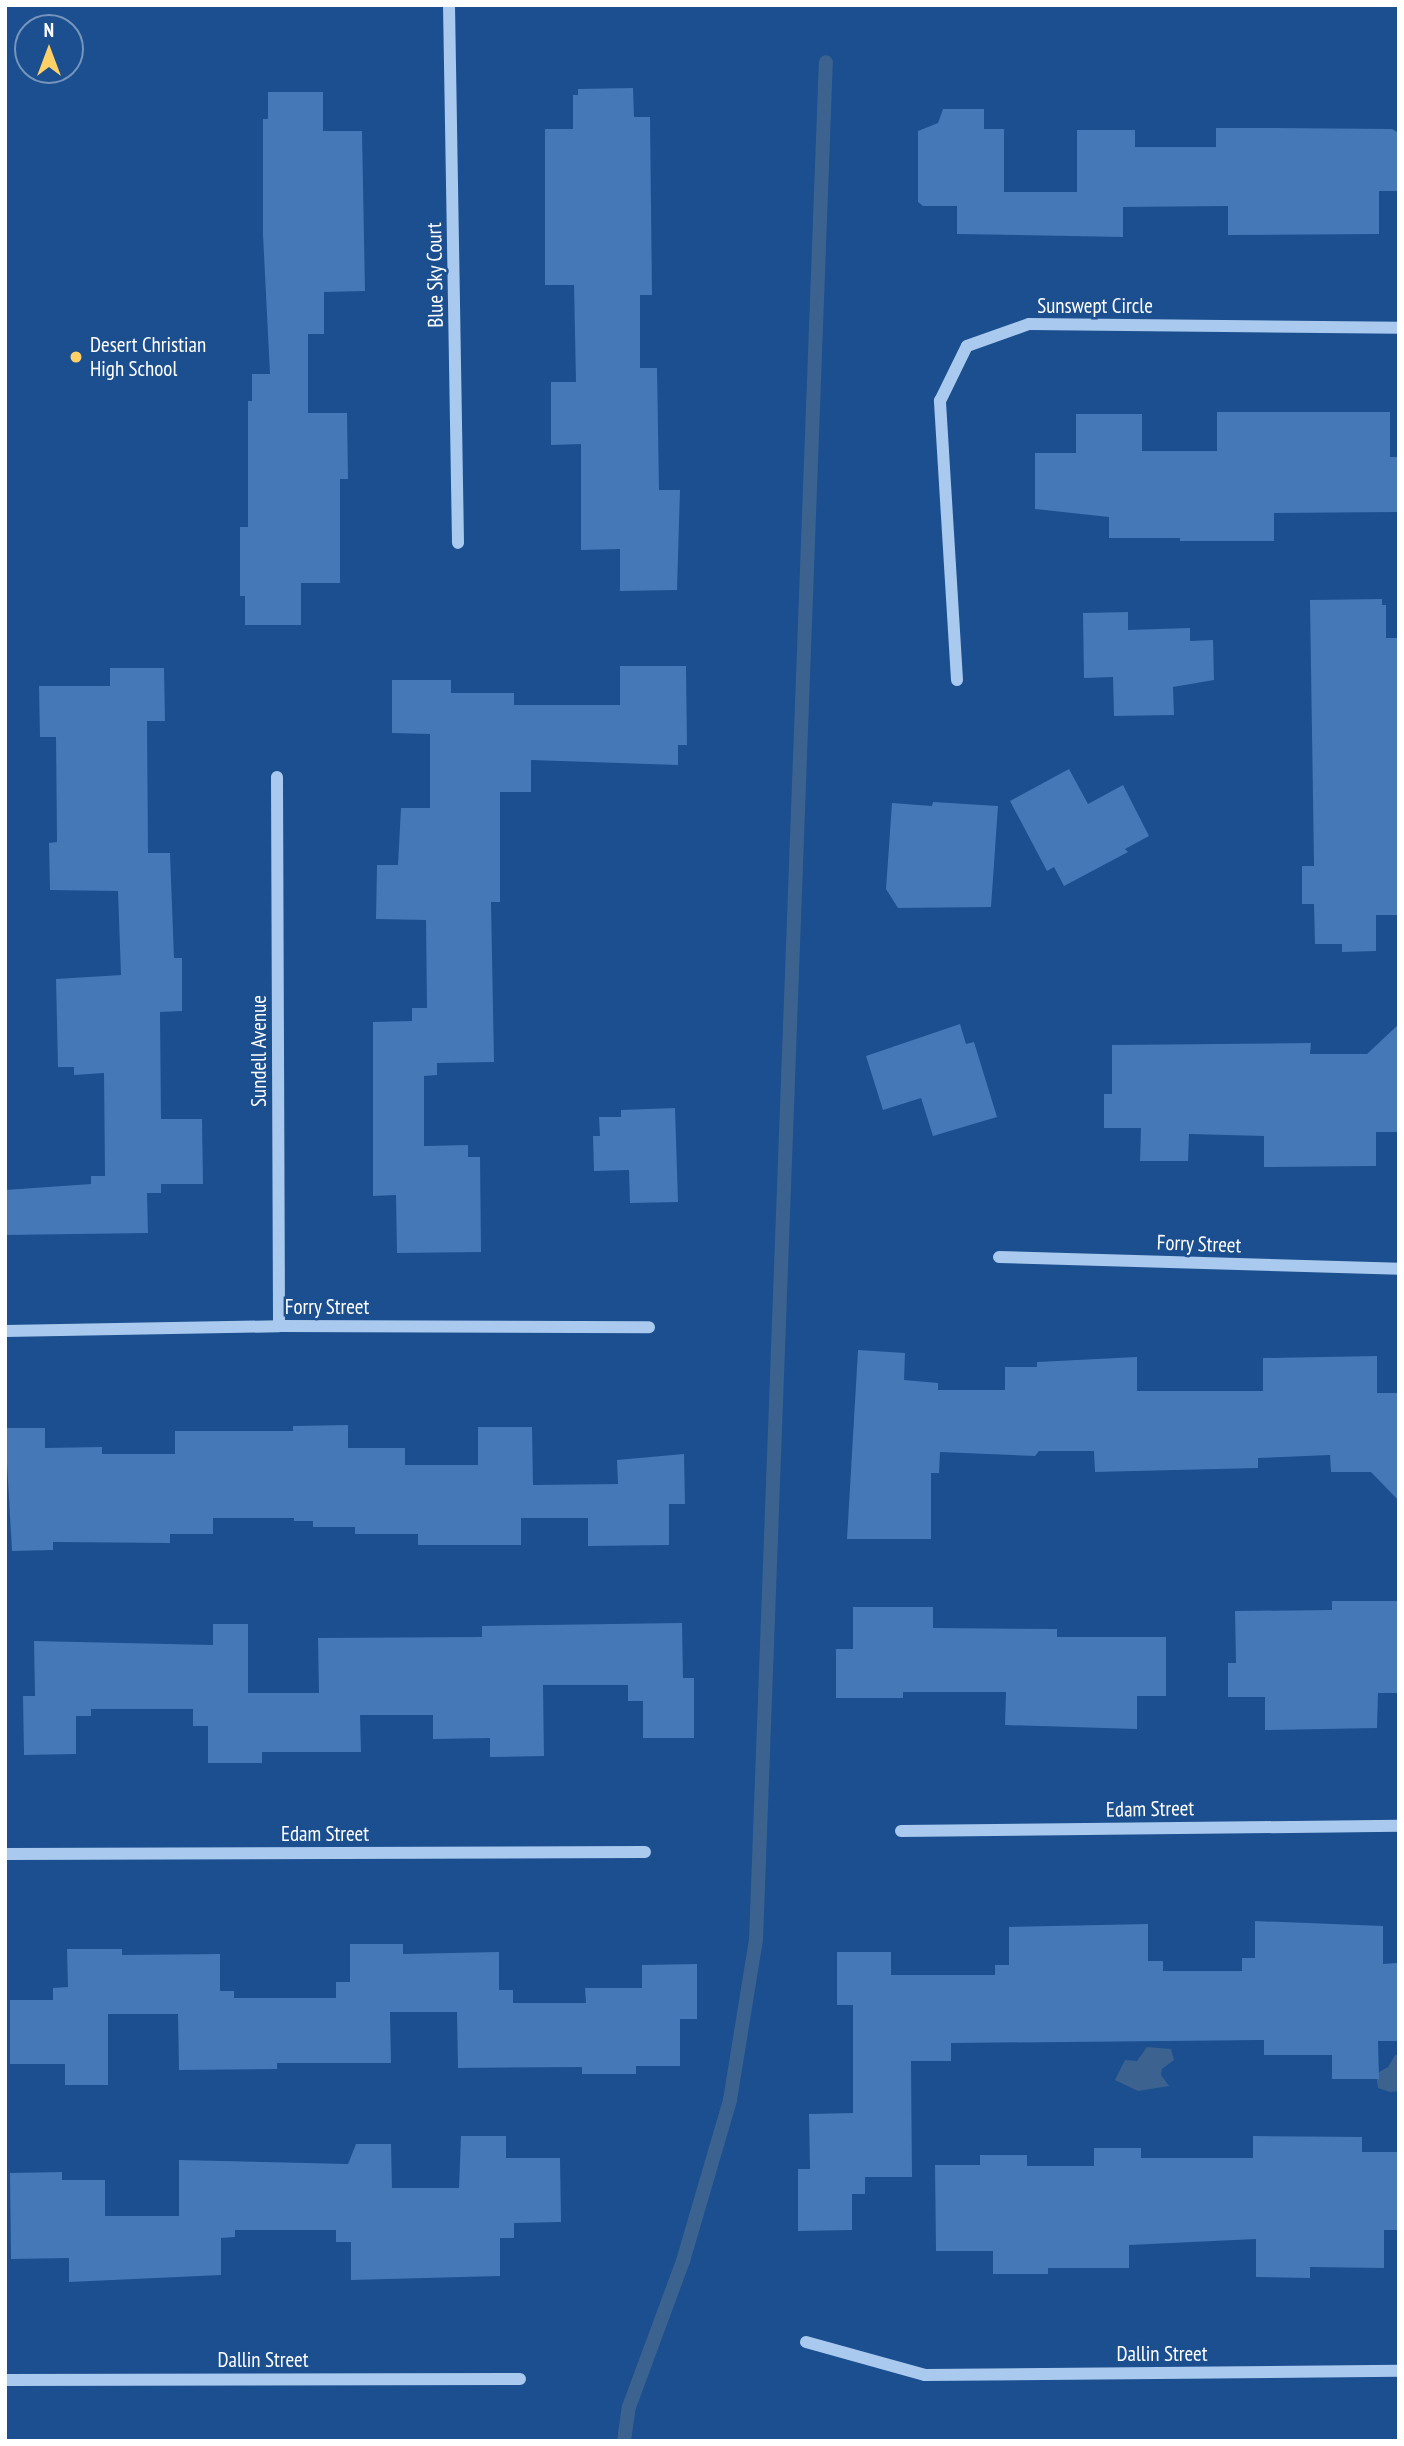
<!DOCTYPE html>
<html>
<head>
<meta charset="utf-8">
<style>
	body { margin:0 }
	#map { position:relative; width:1404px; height:2446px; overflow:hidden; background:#1b4f8f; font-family:"PT Sans Narrow",sans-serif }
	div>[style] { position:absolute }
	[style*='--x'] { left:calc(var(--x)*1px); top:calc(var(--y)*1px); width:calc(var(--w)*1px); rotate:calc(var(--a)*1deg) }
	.water>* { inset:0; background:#3c6290 }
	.stream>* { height:14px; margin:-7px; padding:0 7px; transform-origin:7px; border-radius:7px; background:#3c6290 }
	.building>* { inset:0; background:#4478b7 }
	.minor>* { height:12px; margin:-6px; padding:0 6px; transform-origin:6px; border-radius:6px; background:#a9c9ee }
	.dots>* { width:19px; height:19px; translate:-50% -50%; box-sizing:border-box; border:4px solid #1b4f8f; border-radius:50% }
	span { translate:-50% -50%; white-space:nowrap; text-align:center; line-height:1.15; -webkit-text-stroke:5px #1b4f8f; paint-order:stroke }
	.street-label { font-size:21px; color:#fff }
	.poi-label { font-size:21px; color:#fff }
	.left { translate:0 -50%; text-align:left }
	.frame { position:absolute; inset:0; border:7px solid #fff; pointer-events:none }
	.north { position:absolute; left:14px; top:14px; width:70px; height:70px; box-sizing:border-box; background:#1b4f8f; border:2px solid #7695bc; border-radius:50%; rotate:0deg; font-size:19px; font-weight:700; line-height:28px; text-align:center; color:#fff }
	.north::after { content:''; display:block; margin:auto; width:24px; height:32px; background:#ffd166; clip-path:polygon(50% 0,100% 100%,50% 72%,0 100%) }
</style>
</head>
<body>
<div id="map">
	<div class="water">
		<i style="clip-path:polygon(1147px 2047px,1171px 2049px,1174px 2060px,1162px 2069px,1161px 2075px,1169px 2086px,1138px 2091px,1115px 2080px,1125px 2060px,1137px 2061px)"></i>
		<i style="clip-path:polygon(1395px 2055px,1399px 2055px,1399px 2091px,1390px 2092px,1378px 2088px,1376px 2074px,1388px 2067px)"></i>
	</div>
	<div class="stream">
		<i style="--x:624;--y:2441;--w:34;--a:-82"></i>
		<i style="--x:629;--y:2407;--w:156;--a:-69.7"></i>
		<i style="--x:683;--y:2261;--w:168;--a:-73.7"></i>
		<i style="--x:730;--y:2100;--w:162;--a:-80.8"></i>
		<i style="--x:756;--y:1940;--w:1879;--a:-87.87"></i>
	</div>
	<div class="building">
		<i style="clip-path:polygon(633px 88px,634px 117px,650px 117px,652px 295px,640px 295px,640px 368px,657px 368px,659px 490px,680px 490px,677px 590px,620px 591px,620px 549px,581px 550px,581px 444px,551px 445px,551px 382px,576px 382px,574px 285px,545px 285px,545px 129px,573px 129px,573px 95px,578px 95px,578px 89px)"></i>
		<i style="clip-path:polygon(268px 92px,323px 92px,323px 131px,362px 131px,365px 291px,324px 292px,324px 334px,308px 334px,308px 413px,347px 413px,348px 479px,340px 479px,340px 583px,301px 583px,301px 625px,245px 625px,245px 596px,240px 596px,240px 527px,248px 527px,248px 401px,252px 401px,252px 374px,270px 374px,263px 235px,263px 119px,268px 119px)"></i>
		<i style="clip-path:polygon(943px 109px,984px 109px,984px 129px,1004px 129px,1004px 192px,1077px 192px,1077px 130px,1135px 130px,1135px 147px,1216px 147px,1216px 128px,1275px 128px,1392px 129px,1399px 133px,1399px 191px,1379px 191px,1379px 234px,1228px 235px,1228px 206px,1123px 207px,1123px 237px,957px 234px,957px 206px,923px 206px,918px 202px,918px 131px,938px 123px)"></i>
		<i style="clip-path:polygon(1217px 412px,1390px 412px,1390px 457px,1399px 457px,1399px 512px,1274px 513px,1274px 541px,1180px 541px,1180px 538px,1109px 538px,1109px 517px,1035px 509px,1035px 453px,1076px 453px,1076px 414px,1142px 414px,1142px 451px,1217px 451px)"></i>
		<i style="clip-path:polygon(1382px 599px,1382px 605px,1386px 605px,1386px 638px,1399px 638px,1399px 915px,1376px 915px,1376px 951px,1342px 952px,1342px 944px,1315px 944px,1314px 904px,1302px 904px,1302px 866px,1314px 866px,1310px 600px)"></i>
		<i style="clip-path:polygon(1128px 612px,1128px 630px,1190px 628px,1190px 641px,1213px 640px,1214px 680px,1173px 687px,1174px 715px,1114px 716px,1113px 677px,1084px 678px,1083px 613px)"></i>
		<i style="clip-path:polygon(620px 666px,686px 666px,687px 745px,678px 745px,678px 765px,531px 760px,531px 792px,500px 792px,500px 902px,491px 902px,494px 1062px,437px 1063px,437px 1075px,424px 1076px,424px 1146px,468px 1145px,468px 1157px,480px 1157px,481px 1252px,397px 1253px,396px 1195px,373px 1196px,373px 1022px,412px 1021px,412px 1008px,427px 1008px,426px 920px,376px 919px,377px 865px,398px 865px,401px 808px,430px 808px,430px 734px,392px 733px,392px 680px,451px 680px,451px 693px,514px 693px,514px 705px,620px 705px)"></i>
		<i style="clip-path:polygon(110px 668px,164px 668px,165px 721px,147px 721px,148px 853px,170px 853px,174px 958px,182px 958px,182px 1011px,160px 1012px,161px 1119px,202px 1119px,203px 1184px,161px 1184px,161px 1193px,147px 1193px,148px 1233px,5px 1235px,5px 1190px,91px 1184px,91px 1176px,105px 1176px,104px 1073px,74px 1075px,74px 1067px,58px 1067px,56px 979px,121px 975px,118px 891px,50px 890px,49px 843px,57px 842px,56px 737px,40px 737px,39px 686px,110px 686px)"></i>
		<i style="clip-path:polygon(1069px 769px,1088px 804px,1123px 785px,1149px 836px,1125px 849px,1128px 852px,1064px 886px,1054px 867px,1047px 871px,1010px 801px)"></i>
		<i style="clip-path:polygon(933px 802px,998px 806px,991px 907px,898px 908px,886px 889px,892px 803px,932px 806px)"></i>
		<i style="clip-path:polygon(960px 1024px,966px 1044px,974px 1042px,997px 1117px,933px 1136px,921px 1098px,883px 1110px,866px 1056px)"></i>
		<i style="clip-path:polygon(1399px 1024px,1399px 1132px,1376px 1132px,1376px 1166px,1264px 1167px,1264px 1136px,1189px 1134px,1188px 1161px,1140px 1161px,1141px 1128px,1104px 1128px,1104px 1094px,1112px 1094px,1112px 1045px,1311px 1043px,1310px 1054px,1367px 1054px)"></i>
		<i style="clip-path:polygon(675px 1108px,678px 1202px,630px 1203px,629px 1170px,594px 1171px,593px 1136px,600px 1136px,599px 1117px,621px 1117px,621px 1110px)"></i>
		<i style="clip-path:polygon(858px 1350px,905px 1353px,904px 1380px,938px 1383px,938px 1390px,1005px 1390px,1005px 1367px,1037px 1367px,1037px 1362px,1137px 1357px,1137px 1391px,1263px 1391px,1263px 1358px,1377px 1356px,1377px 1393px,1399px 1393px,1399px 1501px,1371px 1472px,1331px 1472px,1330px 1455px,1258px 1458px,1258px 1468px,1095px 1472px,1094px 1451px,1039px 1451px,1035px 1456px,940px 1452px,939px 1473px,931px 1473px,931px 1539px,847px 1539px)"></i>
		<i style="clip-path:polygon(348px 1425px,348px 1448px,405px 1448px,405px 1465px,478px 1465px,478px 1427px,532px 1427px,533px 1485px,618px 1484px,617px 1460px,684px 1454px,685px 1504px,669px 1504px,669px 1545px,588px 1546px,588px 1518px,521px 1518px,521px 1545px,418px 1545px,418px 1534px,355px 1534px,355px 1527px,313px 1527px,313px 1521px,294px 1521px,294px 1518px,213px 1518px,213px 1534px,170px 1534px,170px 1543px,53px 1542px,53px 1550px,12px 1551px,5px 1428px,45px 1428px,45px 1448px,102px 1447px,102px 1454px,175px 1454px,175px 1431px,293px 1431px,293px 1426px)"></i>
		<i style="clip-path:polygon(1332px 1601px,1399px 1601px,1399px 1693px,1378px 1693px,1377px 1728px,1265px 1730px,1265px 1697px,1228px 1697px,1228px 1663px,1236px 1663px,1235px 1611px,1332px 1610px)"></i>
		<i style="clip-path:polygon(853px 1607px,933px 1607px,933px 1628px,1057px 1629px,1057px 1637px,1166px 1637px,1166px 1696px,1137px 1696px,1137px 1729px,1005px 1725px,1006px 1692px,903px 1692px,903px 1698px,836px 1698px,836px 1649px,853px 1649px)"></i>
		<i style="clip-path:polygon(682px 1623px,683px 1678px,694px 1678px,694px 1738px,643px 1738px,643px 1701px,628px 1701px,628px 1685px,543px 1685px,544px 1756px,490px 1757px,490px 1738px,433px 1739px,433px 1715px,360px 1715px,361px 1752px,262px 1752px,262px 1763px,208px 1763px,208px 1726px,193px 1726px,193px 1709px,91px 1709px,91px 1716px,76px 1716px,76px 1754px,24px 1755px,23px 1696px,35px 1696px,34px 1641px,213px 1645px,213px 1624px,248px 1624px,248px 1693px,319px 1693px,318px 1638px,482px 1637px,482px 1626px)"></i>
		<i style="clip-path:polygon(1255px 1921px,1383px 1926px,1383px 1964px,1397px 1963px,1399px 2041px,1378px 2041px,1379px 2079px,1332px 2079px,1332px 2055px,1264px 2055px,1264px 2040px,951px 2043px,951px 2061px,911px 2061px,912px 2177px,865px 2177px,865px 2194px,852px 2194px,852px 2230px,798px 2231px,798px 2169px,810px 2169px,809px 2114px,853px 2113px,853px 2005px,837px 2005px,837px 1952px,891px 1952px,891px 1975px,995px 1975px,995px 1965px,1009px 1965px,1009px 1927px,1148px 1924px,1148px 1961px,1163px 1961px,1163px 1971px,1242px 1971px,1242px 1958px,1255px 1958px)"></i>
		<i style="clip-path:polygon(350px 1944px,403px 1944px,403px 1954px,499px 1952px,499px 1990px,513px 1990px,513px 2003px,586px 2003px,585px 1988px,642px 1988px,642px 1965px,697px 1964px,697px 2019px,680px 2019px,680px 2066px,636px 2066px,636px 2074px,582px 2074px,582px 2067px,458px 2068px,457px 2012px,390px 2012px,391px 2063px,277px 2063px,277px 2069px,179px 2070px,178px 2014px,108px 2014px,108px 2085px,65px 2085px,65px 2064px,10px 2064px,10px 2000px,53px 2000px,53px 1988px,68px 1987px,67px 1949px,122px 1949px,122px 1955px,220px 1954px,220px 1991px,234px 1991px,234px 1998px,336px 1998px,336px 1982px,350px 1982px)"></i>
		<i style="clip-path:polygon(461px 2136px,506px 2136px,506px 2158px,560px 2158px,561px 2222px,514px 2223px,514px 2238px,500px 2238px,500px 2276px,351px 2280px,351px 2242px,336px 2242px,336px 2230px,235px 2230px,235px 2237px,221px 2238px,221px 2275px,69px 2282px,69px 2258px,11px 2259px,10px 2173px,62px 2172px,62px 2180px,105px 2180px,105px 2216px,179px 2216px,179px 2160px,348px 2164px,356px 2144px,391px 2144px,392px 2188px,459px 2188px)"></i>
		<i style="clip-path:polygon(1253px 2136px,1362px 2137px,1362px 2152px,1399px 2152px,1397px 2230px,1384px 2230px,1384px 2268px,1310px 2267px,1310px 2278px,1256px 2277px,1256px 2239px,1129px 2245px,1129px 2268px,1048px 2268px,1048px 2274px,993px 2274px,993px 2251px,936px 2251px,935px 2165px,980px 2165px,980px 2155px,1027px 2155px,1027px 2166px,1094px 2166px,1094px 2148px,1141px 2148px,1141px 2158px,1253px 2158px)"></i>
	</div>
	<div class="minor">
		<i style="--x:449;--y:5;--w:538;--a:89.04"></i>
		<i style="--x:957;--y:680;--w:280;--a:-93.5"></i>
		<i style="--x:940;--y:401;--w:61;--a:-63.9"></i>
		<i style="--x:967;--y:346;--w:66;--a:-19.5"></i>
		<i style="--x:1029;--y:324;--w:370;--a:0.6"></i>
		<i style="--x:277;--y:777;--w:549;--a:89.79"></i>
		<i style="--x:999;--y:1257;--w:400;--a:1.7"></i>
		<i style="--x:5;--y:1331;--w:274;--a:-1"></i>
		<i style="--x:279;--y:1326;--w:370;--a:0.2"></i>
		<i style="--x:901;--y:1831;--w:498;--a:-0.6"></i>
		<i style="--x:5;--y:1854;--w:640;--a:-0.18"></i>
		<i style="--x:806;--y:2342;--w:123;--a:15.5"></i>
		<i style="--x:925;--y:2375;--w:474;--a:-0.5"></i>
		<i style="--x:5;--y:2380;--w:515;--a:-0.11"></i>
	</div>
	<div class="dots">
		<i style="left:76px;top:357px;background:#ffd166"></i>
	</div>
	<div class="street-label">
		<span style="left:435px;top:275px;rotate:-91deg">Blue Sky Court</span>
		<span style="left:1095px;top:306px">Sunswept Circle</span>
		<span style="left:259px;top:1051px;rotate:-90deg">Sundell Avenue</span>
		<span style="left:1199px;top:1244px;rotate:2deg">Forry Street</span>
		<span style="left:327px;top:1307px">Forry Street</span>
		<span style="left:1150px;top:1809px;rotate:-1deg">Edam Street</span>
		<span style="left:325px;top:1834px">Edam Street</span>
		<span style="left:1162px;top:2354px">Dallin Street</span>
		<span style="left:263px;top:2360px">Dallin Street</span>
	</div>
	<div class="poi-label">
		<span class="left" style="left:90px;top:357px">Desert Christian<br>High School</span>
	</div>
	<div class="frame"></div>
	<div class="north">N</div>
</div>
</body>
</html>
